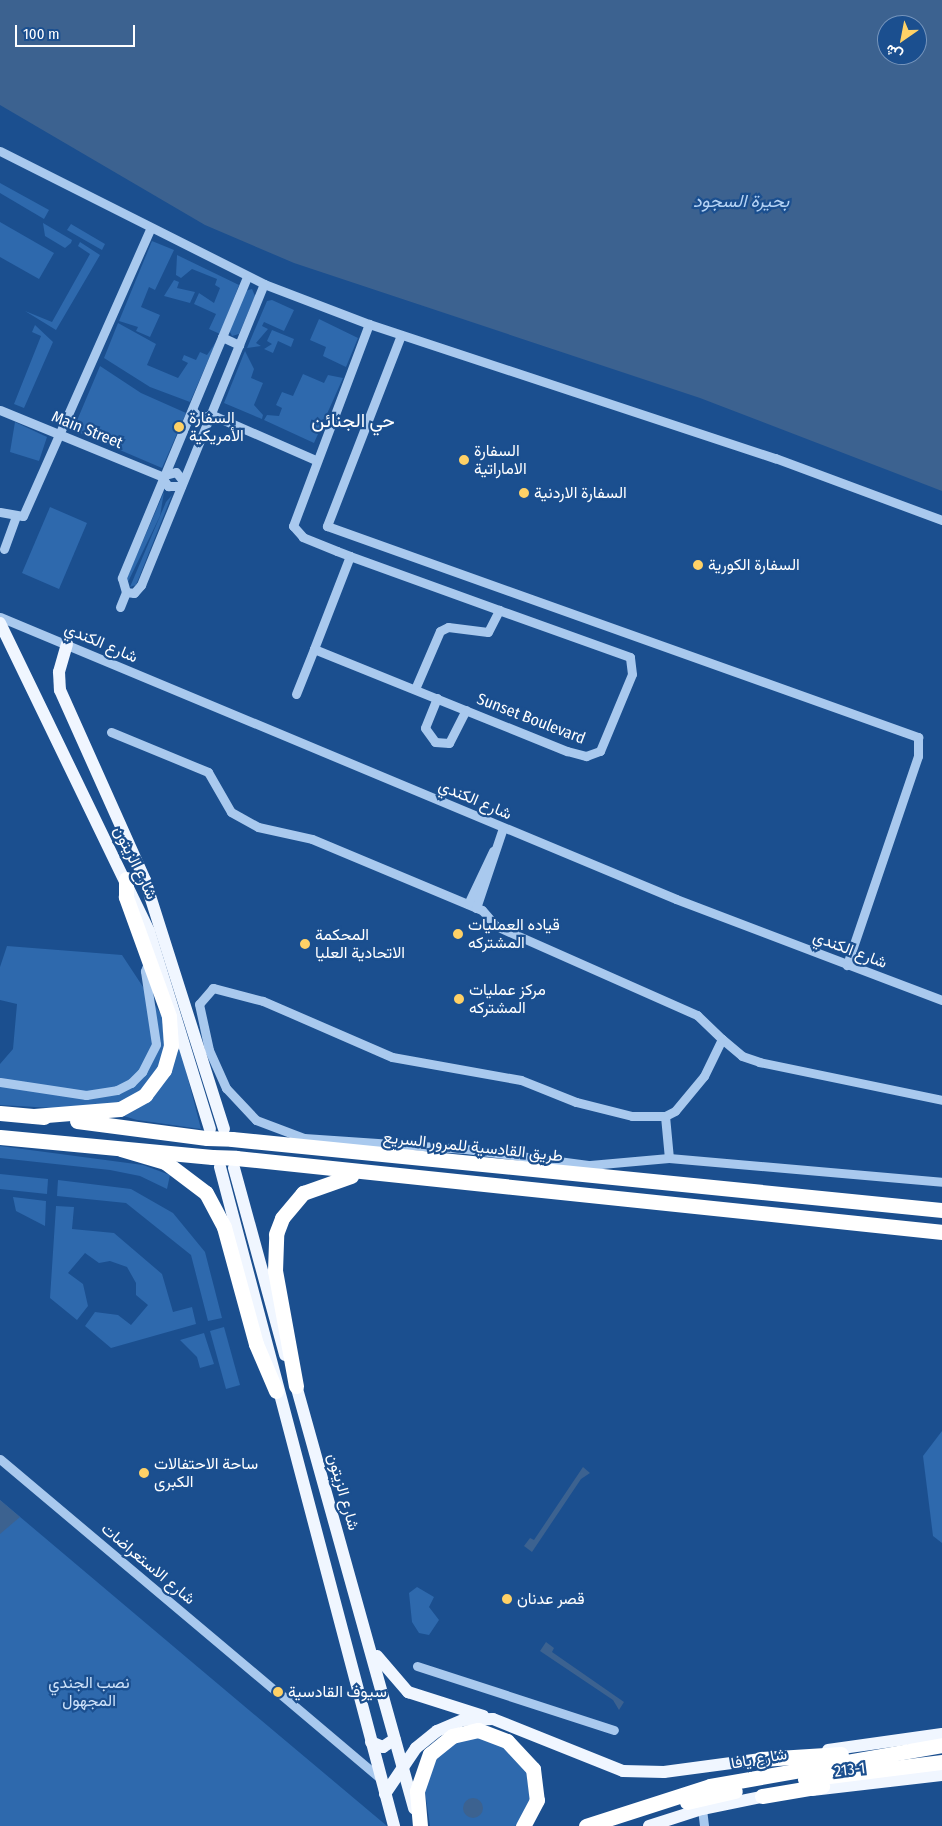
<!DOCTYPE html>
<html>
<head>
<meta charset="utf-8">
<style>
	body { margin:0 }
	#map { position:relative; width:942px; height:1826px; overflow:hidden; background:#1b4f8f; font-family:"Fira Sans Condensed",Vazirmatn,sans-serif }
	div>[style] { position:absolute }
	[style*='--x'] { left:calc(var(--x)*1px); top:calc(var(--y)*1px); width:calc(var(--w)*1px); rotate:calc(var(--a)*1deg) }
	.green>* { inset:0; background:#2e69ad }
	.water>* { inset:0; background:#3c6290 }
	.round { border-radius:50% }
	.minor>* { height:9px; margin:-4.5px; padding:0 4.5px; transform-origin:4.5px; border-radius:4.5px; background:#a9c9ee }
	.major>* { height:12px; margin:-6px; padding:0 6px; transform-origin:6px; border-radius:6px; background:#f0f6ff }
	.highway>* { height:15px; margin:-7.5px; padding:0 7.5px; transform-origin:7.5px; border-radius:7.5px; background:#fff }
	.highway-bridge>* { height:15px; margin:-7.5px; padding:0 7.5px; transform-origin:7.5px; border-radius:7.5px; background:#fff }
	.dots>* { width:14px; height:14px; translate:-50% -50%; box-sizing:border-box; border:2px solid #1b4f8f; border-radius:50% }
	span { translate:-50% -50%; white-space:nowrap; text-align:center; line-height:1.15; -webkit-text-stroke:4.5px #1b4f8f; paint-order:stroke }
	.poi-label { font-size:16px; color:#fff }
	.left { translate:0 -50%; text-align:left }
	.street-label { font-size:16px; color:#fff }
	.park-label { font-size:16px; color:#cfe3fa }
	.water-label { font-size:18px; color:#b5d3f5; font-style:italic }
	.quarter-label { font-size:19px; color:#fff }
	.north { position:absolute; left:877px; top:15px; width:50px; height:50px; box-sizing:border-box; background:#1b4f8f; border:1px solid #7695bc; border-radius:50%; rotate:213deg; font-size:14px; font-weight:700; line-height:20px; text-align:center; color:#fff }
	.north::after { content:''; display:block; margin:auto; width:18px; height:22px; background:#ffd166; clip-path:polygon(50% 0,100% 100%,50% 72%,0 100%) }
	.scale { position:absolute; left:15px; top:25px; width:120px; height:22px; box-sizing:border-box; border:2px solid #fff; border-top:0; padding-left:6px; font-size:15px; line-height:18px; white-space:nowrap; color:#fff; -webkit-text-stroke:4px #1b4f8f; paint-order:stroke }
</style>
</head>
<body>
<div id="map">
	<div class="green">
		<i style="clip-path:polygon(0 183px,49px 210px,44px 219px,0 193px)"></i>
		<i style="clip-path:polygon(0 222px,54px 253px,39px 279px,0 257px)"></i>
		<i style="clip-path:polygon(43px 223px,72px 240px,71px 243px,65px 248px,45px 236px)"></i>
		<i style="clip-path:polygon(71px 224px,105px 244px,102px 250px,67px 230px)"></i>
		<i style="clip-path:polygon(152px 241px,174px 250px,155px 290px,149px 287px,141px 307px,160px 315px,150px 337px,136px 331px,138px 327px,119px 321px)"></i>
		<i style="clip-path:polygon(80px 242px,100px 255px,56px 330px,25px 311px,52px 322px,90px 254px,78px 246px)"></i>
		<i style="clip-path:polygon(177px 255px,239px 285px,220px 334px,209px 329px,216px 314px,194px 304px,199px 293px,214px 303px,220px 288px,215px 285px,217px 279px,192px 269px,181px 278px,176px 275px)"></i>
		<i style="clip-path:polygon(174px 280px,179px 282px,177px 288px,195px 292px,190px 303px,164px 296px)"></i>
		<i style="clip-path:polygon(252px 289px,255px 296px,239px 334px,232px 336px,229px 330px,245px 291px)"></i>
		<i style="clip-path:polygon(272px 300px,294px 310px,284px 331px,264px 322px,262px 326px,268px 329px,256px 343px,261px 346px,247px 348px,267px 301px)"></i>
		<i style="clip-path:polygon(319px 319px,358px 338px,346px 367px,323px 356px,326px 347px,310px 340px)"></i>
		<i style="clip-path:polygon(118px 323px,156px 344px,147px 365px,178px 378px,188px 363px,182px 360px,184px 355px,196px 360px,200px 352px,207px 355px,216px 342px,190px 402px,150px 387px,104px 358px)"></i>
		<i style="clip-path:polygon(35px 325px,53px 342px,24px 408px,14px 404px,41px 336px,32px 332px)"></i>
		<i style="clip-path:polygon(272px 330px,294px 339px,291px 347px,278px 341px,273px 353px,264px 349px,272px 344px,267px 341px)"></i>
		<i style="clip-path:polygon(245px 351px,254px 369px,251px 378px,263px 383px,254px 405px,263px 415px,262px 419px,224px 403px)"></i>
		<i style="clip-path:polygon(100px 366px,141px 393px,186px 413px,162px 468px,73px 430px)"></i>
		<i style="clip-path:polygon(303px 374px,324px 383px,328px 375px,343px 378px,314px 443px,264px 420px,267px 415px,279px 416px,282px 408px,276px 405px,282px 392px,293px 396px)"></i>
		<i style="clip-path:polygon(15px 422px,47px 437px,39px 461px,10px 452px)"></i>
		<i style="clip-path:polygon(164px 492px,160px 516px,127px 584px,126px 580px)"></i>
		<i style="clip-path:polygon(172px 495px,136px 585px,130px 587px,166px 502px)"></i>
		<i style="clip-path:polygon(50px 507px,87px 523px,59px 589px,22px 573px)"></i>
		<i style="clip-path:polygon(7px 946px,122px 955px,178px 1040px,201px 1129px,137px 1120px,107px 1111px,0 1105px,0 1064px,13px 1049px,17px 1004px,0 1000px,0 967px)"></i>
		<i style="clip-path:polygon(0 1146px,143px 1165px,170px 1175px,167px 1189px,140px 1176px,110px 1170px,0 1158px)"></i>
		<i style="clip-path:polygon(0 1174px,48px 1179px,47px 1194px,0 1189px)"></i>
		<i style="clip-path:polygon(58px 1180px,131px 1189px,173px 1213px,205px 1252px,222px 1318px,208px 1321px,191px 1255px,126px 1203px,57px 1196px)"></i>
		<i style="clip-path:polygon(13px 1197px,46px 1201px,45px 1226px,16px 1211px)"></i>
		<i style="clip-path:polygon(56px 1206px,74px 1207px,72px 1229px,114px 1233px,162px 1274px,173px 1312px,192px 1307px,196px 1324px,111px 1348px,85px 1326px,95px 1312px,118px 1315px,131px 1325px,148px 1305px,136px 1295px,136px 1283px,127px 1267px,110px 1261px,99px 1263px,85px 1253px,68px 1273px,83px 1284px,88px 1306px,77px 1320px,50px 1298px)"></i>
		<i style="clip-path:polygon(224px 1327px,240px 1385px,226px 1389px,210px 1331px)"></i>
		<i style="clip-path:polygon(204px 1333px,214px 1364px,200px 1368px,197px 1357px,180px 1340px)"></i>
		<i style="clip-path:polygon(942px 1431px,942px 1543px,933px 1536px,923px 1456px)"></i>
		<i style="clip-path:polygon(0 1500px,199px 1668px,387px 1826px,0 1826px)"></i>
		<i style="clip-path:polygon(417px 1587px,434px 1597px,429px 1607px,439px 1620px,429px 1635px,419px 1633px,412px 1622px,409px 1593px)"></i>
		<i style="clip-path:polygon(482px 1737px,503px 1744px,526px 1768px,530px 1801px,517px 1826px,430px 1826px,425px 1791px,434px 1759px,459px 1739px)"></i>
	</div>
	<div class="water">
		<i style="clip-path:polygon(evenodd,0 0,942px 0,942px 491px,700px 398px,294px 263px,205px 225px,0 105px,0 0,887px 25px,917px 25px,917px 55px,887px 55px,887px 25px)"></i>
		<i style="clip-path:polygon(583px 1467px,590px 1473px,581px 1479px,532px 1552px,524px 1546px,530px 1538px,534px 1540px)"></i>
		<i style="clip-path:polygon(0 1500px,20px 1517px,0 1534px)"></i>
		<i style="clip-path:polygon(546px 1642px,554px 1648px,552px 1652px,624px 1702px,619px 1710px,613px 1700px,540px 1651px)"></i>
		<i class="round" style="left:463px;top:1798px;width:20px;height:20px"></i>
	</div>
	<div class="minor">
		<i style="--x:0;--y:151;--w:296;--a:26.7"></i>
		<i style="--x:264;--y:284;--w:112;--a:20.9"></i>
		<i style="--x:369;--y:324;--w:428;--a:18.3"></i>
		<i style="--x:775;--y:458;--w:178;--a:20.4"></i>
		<i style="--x:247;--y:277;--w:326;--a:112.6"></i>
		<i style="--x:122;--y:578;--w:15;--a:74"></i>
		<i style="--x:126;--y:592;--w:8;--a:7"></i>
		<i style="--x:134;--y:593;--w:11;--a:-49"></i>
		<i style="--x:141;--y:585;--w:325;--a:-67.8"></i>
		<i style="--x:401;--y:335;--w:205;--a:111.2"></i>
		<i style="--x:327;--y:526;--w:628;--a:19.65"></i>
		<i style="--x:918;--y:737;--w:19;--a:90"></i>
		<i style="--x:918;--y:756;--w:221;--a:108.8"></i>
		<i style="--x:222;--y:337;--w:19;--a:25"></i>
		<i style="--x:0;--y:410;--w:176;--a:22.3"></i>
		<i style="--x:192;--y:410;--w:8;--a:45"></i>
		<i style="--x:198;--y:416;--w:12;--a:0"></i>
		<i style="--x:210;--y:414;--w:116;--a:23.5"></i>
		<i style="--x:165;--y:475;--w:11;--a:-15"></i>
		<i style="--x:176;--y:472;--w:11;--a:52"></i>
		<i style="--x:163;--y:479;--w:9;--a:54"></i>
		<i style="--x:168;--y:486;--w:13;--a:0"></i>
		<i style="--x:0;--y:512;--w:23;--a:10"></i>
		<i style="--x:23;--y:516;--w:314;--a:-66.1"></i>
		<i style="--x:4;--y:549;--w:33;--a:-70"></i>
		<i style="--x:350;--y:556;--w:100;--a:111.2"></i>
		<i style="--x:314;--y:649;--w:273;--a:22"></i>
		<i style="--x:567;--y:751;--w:20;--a:15"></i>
		<i style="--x:586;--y:756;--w:15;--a:-20"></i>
		<i style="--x:600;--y:751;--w:83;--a:-67.4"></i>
		<i style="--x:632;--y:674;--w:17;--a:-97"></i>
		<i style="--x:630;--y:657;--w:139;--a:-160.3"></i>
		<i style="--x:499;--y:610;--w:158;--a:-160.1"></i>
		<i style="--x:350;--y:556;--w:14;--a:-159"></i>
		<i style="--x:337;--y:551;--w:37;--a:-158"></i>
		<i style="--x:303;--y:537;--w:15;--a:-132"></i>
		<i style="--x:293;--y:526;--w:216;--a:-69.4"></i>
		<i style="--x:120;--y:607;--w:16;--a:-68"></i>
		<i style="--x:0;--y:617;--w:732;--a:22.64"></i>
		<i style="--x:676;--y:899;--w:285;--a:20.8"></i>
		<i style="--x:415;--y:689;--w:63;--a:-66.7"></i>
		<i style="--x:440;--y:631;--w:9;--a:-27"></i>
		<i style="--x:448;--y:627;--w:40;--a:7.1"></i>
		<i style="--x:488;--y:632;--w:25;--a:-63"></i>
		<i style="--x:296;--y:694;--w:48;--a:-68.2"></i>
		<i style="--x:437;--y:698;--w:32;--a:112"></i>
		<i style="--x:425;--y:728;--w:17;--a:54"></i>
		<i style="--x:435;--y:742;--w:14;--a:4"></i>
		<i style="--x:449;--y:743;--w:37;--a:-63"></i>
		<i style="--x:111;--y:732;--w:105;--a:22.4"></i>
		<i style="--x:208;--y:772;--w:46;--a:60.1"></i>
		<i style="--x:231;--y:812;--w:31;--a:29"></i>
		<i style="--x:258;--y:827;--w:55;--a:12.5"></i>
		<i style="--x:312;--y:839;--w:184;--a:22.7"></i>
		<i style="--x:482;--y:910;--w:21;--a:49"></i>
		<i style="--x:496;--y:926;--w:220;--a:23.9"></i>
		<i style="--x:697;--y:1015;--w:35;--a:44"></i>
		<i style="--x:722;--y:1039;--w:41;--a:115.9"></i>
		<i style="--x:704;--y:1076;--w:45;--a:129.6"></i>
		<i style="--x:675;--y:1111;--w:11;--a:153"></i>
		<i style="--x:665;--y:1116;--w:33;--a:180"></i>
		<i style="--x:632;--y:1116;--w:58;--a:-166"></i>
		<i style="--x:576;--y:1102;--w:59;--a:-158.2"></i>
		<i style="--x:521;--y:1080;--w:131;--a:-169.9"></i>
		<i style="--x:392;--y:1057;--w:141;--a:-156.5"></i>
		<i style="--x:263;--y:1001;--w:52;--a:-165.4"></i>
		<i style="--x:213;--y:988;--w:21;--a:131"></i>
		<i style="--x:199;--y:1004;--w:47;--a:77.7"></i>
		<i style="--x:209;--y:1050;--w:42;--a:65.9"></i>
		<i style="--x:226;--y:1088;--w:44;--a:46.8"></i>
		<i style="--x:256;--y:1120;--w:51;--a:20.6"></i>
		<i style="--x:304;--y:1138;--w:162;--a:3.9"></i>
		<i style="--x:466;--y:1149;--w:125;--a:7.4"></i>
		<i style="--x:590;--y:1165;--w:79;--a:-5.1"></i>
		<i style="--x:468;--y:904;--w:59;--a:-64.7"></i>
		<i style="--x:476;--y:908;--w:84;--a:-71.4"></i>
		<i style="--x:722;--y:1039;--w:26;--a:40"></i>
		<i style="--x:742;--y:1056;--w:18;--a:19"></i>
		<i style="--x:759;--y:1062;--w:187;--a:11.7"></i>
		<i style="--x:0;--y:1082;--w:87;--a:8.6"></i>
		<i style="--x:86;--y:1095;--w:31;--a:-9"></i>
		<i style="--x:117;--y:1090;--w:16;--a:-27"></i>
		<i style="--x:131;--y:1083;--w:16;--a:-45"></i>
		<i style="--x:142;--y:1072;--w:31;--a:-63"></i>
		<i style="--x:156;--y:1044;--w:74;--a:-98.6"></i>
		<i style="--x:145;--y:971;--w:12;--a:-70"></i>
		<i style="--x:665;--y:1116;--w:42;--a:84.6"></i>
		<i style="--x:669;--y:1158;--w:274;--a:5"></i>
		<i style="--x:0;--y:1459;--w:362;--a:40.1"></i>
		<i style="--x:417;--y:1666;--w:207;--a:18"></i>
		<i style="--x:278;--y:1692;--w:135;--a:40.2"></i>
		<i style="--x:702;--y:1809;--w:17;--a:83"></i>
	</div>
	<div class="major">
		<i style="--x:0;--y:623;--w:342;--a:64.2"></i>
		<i style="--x:149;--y:931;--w:207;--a:72.9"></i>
		<i style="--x:67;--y:644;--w:29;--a:106"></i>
		<i style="--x:59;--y:672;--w:18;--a:87"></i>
		<i style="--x:60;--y:690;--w:208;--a:65.9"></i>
		<i style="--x:145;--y:880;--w:261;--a:72.4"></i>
		<i style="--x:220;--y:1167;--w:682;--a:75.21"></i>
		<i style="--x:234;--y:1168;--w:194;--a:74.7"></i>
		<i style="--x:294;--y:1378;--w:447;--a:74.4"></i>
		<i style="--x:377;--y:1656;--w:48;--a:49.3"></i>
		<i style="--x:408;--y:1692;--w:79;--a:17.7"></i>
		<i style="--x:371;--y:1742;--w:13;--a:23"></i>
		<i style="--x:383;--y:1747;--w:14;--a:-34"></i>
		<i style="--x:828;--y:1750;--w:115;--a:-8"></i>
		<i style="--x:812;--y:1790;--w:131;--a:-6.6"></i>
		<i style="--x:385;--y:1794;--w:55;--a:-56"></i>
		<i style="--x:416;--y:1748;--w:27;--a:-39"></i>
		<i style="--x:437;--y:1731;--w:28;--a:-23"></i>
		<i style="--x:463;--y:1720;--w:30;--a:-2"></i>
		<i style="--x:493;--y:1719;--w:140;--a:21.8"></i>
		<i style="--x:623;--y:1771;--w:41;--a:1.4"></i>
		<i style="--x:664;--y:1772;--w:106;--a:-7.6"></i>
		<i style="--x:649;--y:1826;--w:56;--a:-17.8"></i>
		<i style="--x:702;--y:1809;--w:69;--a:-11.6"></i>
	</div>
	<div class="highway">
		<i style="--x:0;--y:1113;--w:44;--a:5.2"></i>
		<i style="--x:34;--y:1116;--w:86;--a:-4.7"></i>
		<i style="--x:120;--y:1109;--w:29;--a:-29"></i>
		<i style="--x:145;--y:1095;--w:31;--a:-53"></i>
		<i style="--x:164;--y:1070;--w:25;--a:-74"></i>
		<i style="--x:171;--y:1046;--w:30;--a:-94"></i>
		<i style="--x:169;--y:1016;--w:127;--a:-109.9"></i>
		<i style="--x:126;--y:897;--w:18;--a:-90"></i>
		<i style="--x:77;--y:1121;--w:131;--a:7.5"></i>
		<i style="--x:0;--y:1137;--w:213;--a:5.4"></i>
		<i style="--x:232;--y:1139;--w:714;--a:5.71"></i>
		<i style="--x:121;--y:1149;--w:46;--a:16.5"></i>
		<i style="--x:165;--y:1162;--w:51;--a:37.1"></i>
		<i style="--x:206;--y:1193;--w:38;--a:62"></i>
		<i style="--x:224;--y:1227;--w:121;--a:74.7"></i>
		<i style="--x:256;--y:1344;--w:51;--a:66.9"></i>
		<i style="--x:236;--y:1158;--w:710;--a:5.98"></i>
		<i style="--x:296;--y:1386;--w:117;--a:-100.3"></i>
		<i style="--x:275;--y:1271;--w:37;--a:-88"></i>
		<i style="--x:276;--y:1234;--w:17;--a:-69"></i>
		<i style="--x:282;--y:1218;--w:33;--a:-50"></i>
		<i style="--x:303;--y:1193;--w:51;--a:-19.5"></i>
		<i style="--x:760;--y:1759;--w:81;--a:-3.5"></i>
		<i style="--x:805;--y:1779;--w:138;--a:-7.1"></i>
		<i style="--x:762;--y:1796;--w:61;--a:-9.5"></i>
		<i style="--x:687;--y:1802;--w:49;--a:-12.9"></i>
		<i style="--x:420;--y:1826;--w:35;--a:-95"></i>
		<i style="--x:417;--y:1791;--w:39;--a:-71"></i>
		<i style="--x:430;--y:1754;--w:28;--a:-39"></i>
		<i style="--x:452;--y:1736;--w:27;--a:-13"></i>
		<i style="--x:478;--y:1730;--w:31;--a:21"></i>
		<i style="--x:507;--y:1741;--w:38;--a:47"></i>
		<i style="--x:533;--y:1769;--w:31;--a:83"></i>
		<i style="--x:537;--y:1800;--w:30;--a:118"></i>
		<i style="--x:586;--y:1826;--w:130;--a:-17.9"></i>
		<i style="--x:710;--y:1786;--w:236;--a:-10"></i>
	</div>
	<div class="highway-bridge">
		<i style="--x:207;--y:1138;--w:25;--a:2"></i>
		<i style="--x:212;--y:1157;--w:24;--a:2"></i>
	</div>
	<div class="dots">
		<i style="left:179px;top:427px;background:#ffd166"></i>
		<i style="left:464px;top:460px;background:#ffd166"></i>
		<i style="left:524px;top:493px;background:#ffd166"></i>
		<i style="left:698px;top:565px;background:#ffd166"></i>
		<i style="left:458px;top:934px;background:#ffd166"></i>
		<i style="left:305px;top:944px;background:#ffd166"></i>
		<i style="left:459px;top:999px;background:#ffd166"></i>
		<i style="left:144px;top:1473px;background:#ffd166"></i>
		<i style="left:507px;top:1599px;background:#ffd166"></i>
		<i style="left:278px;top:1692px;background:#ffd166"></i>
	</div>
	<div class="poi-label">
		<span class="left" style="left:189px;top:427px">السفارة<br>الأمريكية</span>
		<span class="left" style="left:474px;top:460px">السفارة<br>الاماراتية</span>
		<span class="left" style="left:534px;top:493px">السفارة الاردنية</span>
		<span class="left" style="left:708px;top:565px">السفارة الكورية</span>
		<span class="left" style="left:468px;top:934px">قياده العمليات<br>المشتركه</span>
		<span class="left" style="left:315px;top:944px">المحكمة<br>الاتحادية العليا</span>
		<span class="left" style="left:469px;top:999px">مركز عمليات<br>المشتركه</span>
		<span class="left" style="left:154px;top:1473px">ساحة الاحتفالات<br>الكبرى</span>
		<span class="left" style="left:517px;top:1599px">قصر عدنان</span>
		<span class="left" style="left:288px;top:1692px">سيوف القادسية</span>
	</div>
	<div class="street-label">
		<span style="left:87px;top:430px;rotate:22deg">Main Street</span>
		<span style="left:101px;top:643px;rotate:23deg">شارع الكندي</span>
		<span style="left:531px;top:719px;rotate:21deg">Sunset Boulevard</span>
		<span style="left:475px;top:800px;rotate:23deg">شارع الكندي</span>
		<span style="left:135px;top:863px;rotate:64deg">شارع الزيتون</span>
		<span style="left:850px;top:950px;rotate:21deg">شارع الكندي</span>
		<span style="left:473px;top:1147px;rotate:6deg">طريق القادسية للمرور السريع</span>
		<span style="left:343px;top:1492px;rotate:74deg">شارع الزيتون</span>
		<span style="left:148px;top:1564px;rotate:40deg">شارع الاستعراضات</span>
		<span style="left:759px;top:1759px;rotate:-10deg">شارع يافا</span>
		<span style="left:850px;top:1770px;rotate:-7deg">213-1</span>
	</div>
	<div class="park-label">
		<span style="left:89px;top:1692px">نصب الجندي<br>المجهول</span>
	</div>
	<div class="water-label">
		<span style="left:741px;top:201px">بحيرة السجود</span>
	</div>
	<div class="quarter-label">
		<span style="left:353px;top:421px">حي الجنائن</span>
	</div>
	<div class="north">ش</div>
	<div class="scale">100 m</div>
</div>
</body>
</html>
